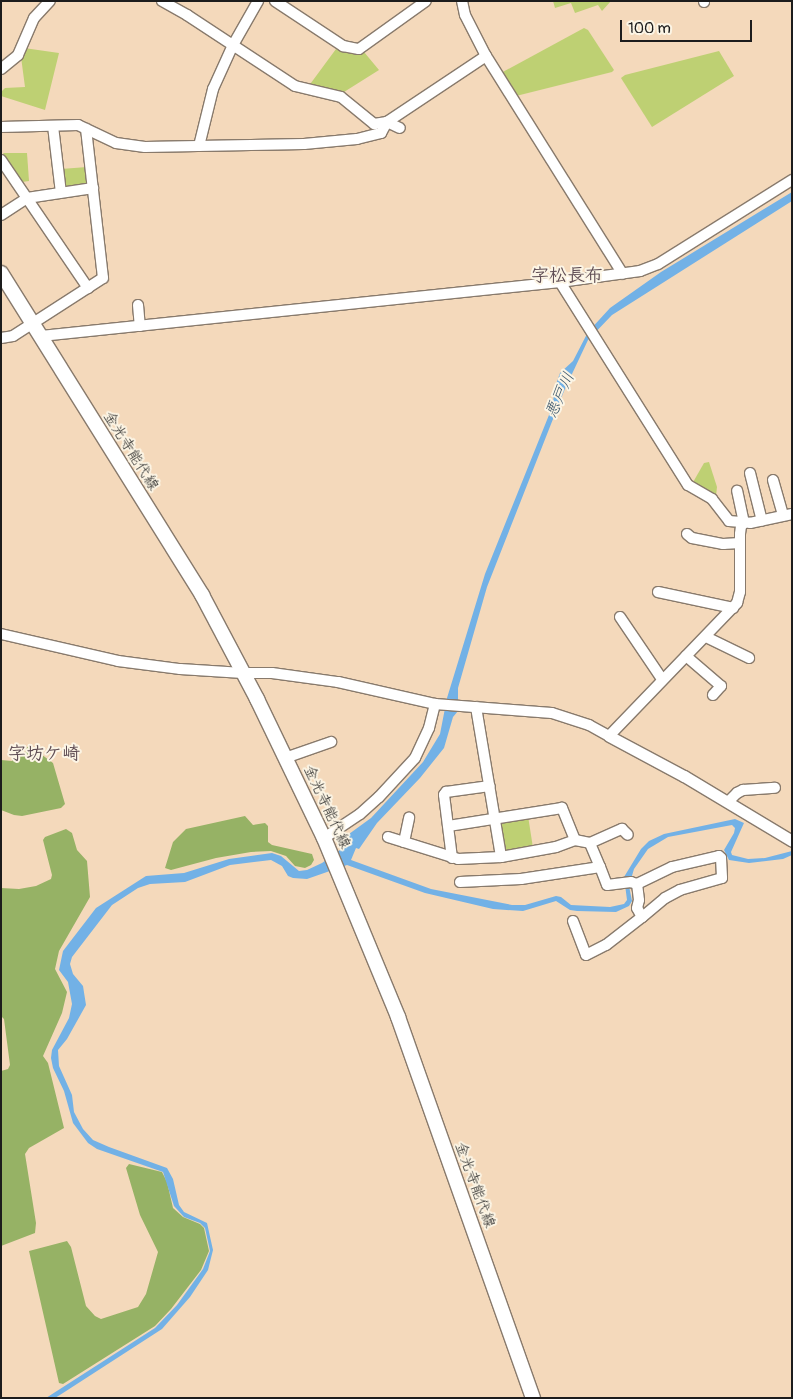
<!DOCTYPE html>
<html>
<head>
<meta charset="utf-8">
<style>
	body { margin:0 }
	#map { position:relative; width:793px; height:1399px; overflow:hidden; background:#f4d9bb; font-family:Pangolin,"Klee One",sans-serif }
	div>[style] { position:absolute }
	[style*='--x'] { left:calc(var(--x)*1px); top:calc(var(--y)*1px); width:calc(var(--w)*1px); rotate:calc(var(--a)*1deg) }
	.green>* { inset:0; background:#bed073 }
	.forest>* { inset:0; background:#96b265 }
	.water>* { inset:0; background:#72b1e6 }
	.roads { filter:drop-shadow(1px 0 #887a6c) drop-shadow(-1px 0 #887a6c) drop-shadow(0 1px #887a6c) drop-shadow(0 -1px #887a6c) }
	.minor>* { height:10px; margin:-5px; padding:0 5px; transform-origin:5px; border-radius:5px; background:#fff }
	.tertiary>* { height:11px; margin:-5.5px; padding:0 5.5px; transform-origin:5.5px; border-radius:5.5px; background:#fff }
	.secondary>* { height:14px; margin:-7px; padding:0 7px; transform-origin:7px; border-radius:7px; background:#fff }
	span { translate:-50% -50%; white-space:nowrap; text-align:center; line-height:1.15; -webkit-text-stroke:4px #fcf5e5; paint-order:stroke }
	.street-label { font-size:15px; color:#1c1c1c }
	.water-label { font-size:16px; color:#3e586d; font-style:italic }
	.quarter-label { font-size:18px; color:#5f4d54; font-weight:700 }
	.frame { position:absolute; inset:0; border:2px solid #1c1c1c; pointer-events:none }
	.scale { position:absolute; left:620px; top:20px; width:132px; height:22px; box-sizing:border-box; border:2px solid #1c1c1c; border-top:0; padding-left:6px; font-size:15px; line-height:18px; white-space:nowrap; color:#1c1c1c; -webkit-text-stroke:4px #fcf5e5; paint-order:stroke }
</style>
</head>
<body>
<div id="map">
	<div class="green">
		<i style="clip-path:polygon(553px 1px,611px 1px,602px 11px,598px 5px,575px 13px,571px 3px,555px 8px)"></i>
		<i style="clip-path:polygon(584px 28px,588px 30px,614px 70px,612px 72px,516px 96px,501px 73px)"></i>
		<i style="clip-path:polygon(24px 48px,59px 53px,45px 110px,1px 96px,1px 92px,5px 88px,25px 87px,21px 57px)"></i>
		<i style="clip-path:polygon(336px 49px,357px 55px,364px 52px,379px 70px,344px 92px,308px 87px)"></i>
		<i style="clip-path:polygon(719px 51px,734px 76px,652px 127px,621px 78px,625px 75px)"></i>
		<i style="clip-path:polygon(3px 153px,27px 153px,29px 181px,22px 182px)"></i>
		<i style="clip-path:polygon(87px 167px,89px 183px,85px 187px,67px 188px,63px 184px,61px 169px)"></i>
		<i style="clip-path:polygon(709px 462px,717px 487px,716px 496px,692px 484px,704px 463px)"></i>
		<i style="clip-path:polygon(528px 816px,533px 848px,509px 853px,503px 848px,500px 823px,502px 820px)"></i>
	</div>
	<div class="forest">
		<i style="clip-path:polygon(30px 746px,53px 763px,65px 804px,61px 808px,22px 816px,14px 815px,1px 810px,1px 760px,12px 761px,14px 754px,25px 753px,27px 747px)"></i>
		<i style="clip-path:polygon(245px 816px,253px 825px,265px 823px,268px 826px,268px 842px,272px 845px,312px 854px,314px 860px,311px 865px,305px 868px,295px 866px,286px 856px,271px 851px,251px 852px,216px 858px,171px 870px,165px 868px,173px 842px,186px 829px)"></i>
		<i style="clip-path:polygon(66px 829px,72px 833px,77px 850px,87px 861px,90px 897px,59px 951px,55px 969px,67px 992px,62px 1013px,43px 1056px,48px 1063px,64px 1128px,29px 1148px,25px 1154px,36px 1223px,35px 1233px,1px 1246px,1px 1071px,8px 1069px,10px 1065px,4px 1019px,1px 1016px,1px 888px,19px 889px,36px 886px,51px 879px,52px 875px,43px 840px,45px 837px)"></i>
		<i style="clip-path:polygon(129px 1164px,162px 1172px,167px 1182px,173px 1208px,183px 1217px,200px 1224px,204px 1228px,209px 1251px,201px 1270px,171px 1309px,155px 1326px,63px 1384px,59px 1383px,29px 1251px,67px 1241px,71px 1247px,86px 1306px,95px 1316px,101px 1319px,138px 1307px,146px 1294px,158px 1252px,140px 1215px,126px 1168px)"></i>
	</div>
	<div class="water">
		<i style="clip-path:polygon(792px 192px,792px 201px,612px 315px,588px 340px,564px 391px,487px 587px,458px 688px,458px 711px,453px 717px,444px 748px,420px 778px,377px 823px,359px 849px,356px 848px,351px 860px,431px 889px,512px 905px,525px 905px,556px 896px,561px 897px,571px 905px,610px 907px,624px 904px,627px 900px,624px 877px,641px 849px,649px 841px,664px 834px,735px 819px,744px 823px,731px 852px,732px 855px,748px 859px,765px 858px,792px 851px,792px 855px,783px 859px,749px 863px,729px 860px,724px 850px,734px 833px,735px 828px,732px 825px,668px 837px,648px 849px,634px 869px,629px 886px,632px 901px,629px 906px,616px 912px,577px 911px,570px 910px,556px 901px,523px 911px,493px 909px,425px 893px,347px 865px,307px 879px,293px 878px,288px 876px,282px 866px,271px 860px,230px 865px,185px 882px,150px 884px,138px 888px,112px 905px,72px 957px,70px 964px,73px 974px,83px 986px,86px 1005px,67px 1039px,58px 1050px,59px 1066px,72px 1095px,74px 1112px,83px 1129px,93px 1140px,109px 1147px,167px 1168px,173px 1179px,179px 1205px,184px 1212px,207px 1223px,213px 1250px,208px 1270px,190px 1297px,162px 1329px,63px 1393px,55px 1398px,46px 1398px,155px 1328px,177px 1305px,203px 1269px,210px 1251px,205px 1228px,200px 1223px,184px 1217px,174px 1206px,163px 1172px,97px 1149px,88px 1143px,73px 1123px,64px 1091px,53px 1068px,51px 1058px,52px 1050px,69px 1018px,72px 1004px,68px 982px,59px 970px,63px 951px,96px 908px,146px 876px,184px 873px,229px 859px,272px 853px,281px 856px,299px 871px,307px 870px,322px 863px,340px 850px,349px 834px,371px 818px,423px 762px,440px 734px,447px 698px,485px 574px,553px 405px,554px 390px,560px 373px,573px 361px,588px 332px,610px 308px,661px 272px)"></i>
	</div>
	<div class="roads">
		<div class="minor">
			<i style="--x:162;--y:1;--w:29;--a:29"></i>
			<i style="--x:187;--y:15;--w:129;--a:33.3"></i>
			<i style="--x:295;--y:86;--w:47;--a:13.4"></i>
			<i style="--x:341;--y:97;--w:43;--a:39.3"></i>
			<i style="--x:374;--y:124;--w:13;--a:-9"></i>
			<i style="--x:387;--y:122;--w:119;--a:-33.7"></i>
			<i style="--x:275;--y:1;--w:82;--a:33.5"></i>
			<i style="--x:343;--y:46;--w:16;--a:11"></i>
			<i style="--x:359;--y:49;--w:82;--a:-35.6"></i>
			<i style="--x:462;--y:1;--w:14;--a:78"></i>
			<i style="--x:465;--y:15;--w:46;--a:62.9"></i>
			<i style="--x:486;--y:56;--w:257;--a:57.9"></i>
			<i style="--x:704;--y:1;--w:1;--a:90"></i>
			<i style="--x:1;--y:69;--w:22;--a:-39"></i>
			<i style="--x:18;--y:55;--w:40;--a:-66.6"></i>
			<i style="--x:34;--y:18;--w:23;--a:-47"></i>
			<i style="--x:387;--y:122;--w:14;--a:25"></i>
			<i style="--x:53;--y:126;--w:67;--a:83.2"></i>
			<i style="--x:1;--y:127;--w:77;--a:-1.5"></i>
			<i style="--x:78;--y:125;--w:42;--a:25.3"></i>
			<i style="--x:116;--y:143;--w:29;--a:8"></i>
			<i style="--x:145;--y:147;--w:159;--a:-1.1"></i>
			<i style="--x:304;--y:144;--w:53;--a:-5.4"></i>
			<i style="--x:357;--y:139;--w:25;--a:-14"></i>
			<i style="--x:381;--y:133;--w:13;--a:-61"></i>
			<i style="--x:199;--y:146;--w:59;--a:-76.2"></i>
			<i style="--x:213;--y:89;--w:48;--a:-65.6"></i>
			<i style="--x:233;--y:45;--w:51;--a:-60.4"></i>
			<i style="--x:1;--y:160;--w:155;--a:55.8"></i>
			<i style="--x:1;--y:215;--w:31;--a:-33"></i>
			<i style="--x:27;--y:198;--w:67;--a:-8.6"></i>
			<i style="--x:560;--y:282;--w:240;--a:57.8"></i>
			<i style="--x:688;--y:485;--w:28;--a:30"></i>
			<i style="--x:712;--y:499;--w:28;--a:52"></i>
			<i style="--x:729;--y:521;--w:21;--a:5"></i>
			<i style="--x:750;--y:523;--w:43;--a:-12.1"></i>
			<i style="--x:138;--y:305;--w:21;--a:85"></i>
			<i style="--x:41;--y:336;--w:522;--a:-5.94"></i>
			<i style="--x:560;--y:282;--w:81;--a:-7.8"></i>
			<i style="--x:640;--y:271;--w:19;--a:-21"></i>
			<i style="--x:658;--y:264;--w:158;--a:-32.1"></i>
			<i style="--x:1;--y:338;--w:12;--a:-9"></i>
			<i style="--x:13;--y:336;--w:107;--a:-32.8"></i>
			<i style="--x:103;--y:278;--w:150;--a:-96.5"></i>
			<i style="--x:750;--y:473;--w:49;--a:76"></i>
			<i style="--x:773;--y:480;--w:37;--a:74"></i>
			<i style="--x:687;--y:534;--w:6;--a:39"></i>
			<i style="--x:692;--y:538;--w:32;--a:11"></i>
			<i style="--x:723;--y:544;--w:17;--a:-3"></i>
			<i style="--x:658;--y:592;--w:77;--a:12"></i>
			<i style="--x:620;--y:617;--w:75;--a:55.9"></i>
			<i style="--x:1;--y:634;--w:120;--a:13"></i>
			<i style="--x:118;--y:661;--w:63;--a:7.4"></i>
			<i style="--x:180;--y:669;--w:63;--a:3.6"></i>
			<i style="--x:243;--y:673;--w:29;--a:0"></i>
			<i style="--x:272;--y:673;--w:67;--a:7.8"></i>
			<i style="--x:338;--y:682;--w:99;--a:12.8"></i>
			<i style="--x:435;--y:704;--w:117;--a:4.4"></i>
			<i style="--x:552;--y:713;--w:39;--a:18"></i>
			<i style="--x:589;--y:725;--w:23;--a:29"></i>
			<i style="--x:609;--y:736;--w:185;--a:-46.1"></i>
			<i style="--x:737;--y:603;--w:11;--a:-75"></i>
			<i style="--x:740;--y:592;--w:58;--a:-90"></i>
			<i style="--x:740;--y:534;--w:8;--a:-83"></i>
			<i style="--x:741;--y:526;--w:4;--a:-45"></i>
			<i style="--x:744;--y:523;--w:33;--a:-102"></i>
			<i style="--x:706;--y:637;--w:48;--a:26"></i>
			<i style="--x:686;--y:656;--w:46;--a:40.6"></i>
			<i style="--x:721;--y:686;--w:12;--a:132"></i>
			<i style="--x:476;--y:707;--w:152;--a:80.5"></i>
			<i style="--x:285;--y:758;--w:49;--a:-19.2"></i>
			<i style="--x:728;--y:802;--w:13;--a:-45"></i>
			<i style="--x:737;--y:793;--w:7;--a:-27"></i>
			<i style="--x:743;--y:790;--w:32;--a:-4"></i>
			<i style="--x:388;--y:837;--w:73;--a:17.4"></i>
			<i style="--x:458;--y:859;--w:43;--a:-2.7"></i>
			<i style="--x:501;--y:857;--w:56;--a:-10.3"></i>
			<i style="--x:556;--y:847;--w:20;--a:-20"></i>
			<i style="--x:575;--y:840;--w:35;--a:-112"></i>
			<i style="--x:562;--y:808;--w:115;--a:171"></i>
			<i style="--x:324;--y:838;--w:43;--a:-33.7"></i>
			<i style="--x:360;--y:814;--w:25;--a:-42"></i>
			<i style="--x:379;--y:797;--w:53;--a:-47.3"></i>
			<i style="--x:415;--y:758;--w:33;--a:-65"></i>
			<i style="--x:429;--y:728;--w:25;--a:-76"></i>
			<i style="--x:575;--y:840;--w:15;--a:11"></i>
			<i style="--x:590;--y:843;--w:35;--a:-24"></i>
			<i style="--x:622;--y:829;--w:8;--a:45"></i>
			<i style="--x:404;--y:842;--w:25;--a:-78"></i>
			<i style="--x:452;--y:858;--w:64;--a:-97.2"></i>
			<i style="--x:444;--y:795;--w:4;--a:-56"></i>
			<i style="--x:446;--y:792;--w:44;--a:-7.8"></i>
			<i style="--x:460;--y:882;--w:61;--a:-2.8"></i>
			<i style="--x:521;--y:879;--w:80;--a:-8.6"></i>
			<i style="--x:600;--y:867;--w:26;--a:-113"></i>
			<i style="--x:637;--y:884;--w:39;--a:-26"></i>
			<i style="--x:672;--y:867;--w:48;--a:-13.2"></i>
			<i style="--x:719;--y:856;--w:3;--a:45"></i>
			<i style="--x:721;--y:858;--w:20;--a:87"></i>
			<i style="--x:722;--y:878;--w:44;--a:164.1"></i>
			<i style="--x:680;--y:890;--w:17;--a:152"></i>
			<i style="--x:665;--y:898;--w:30;--a:140"></i>
			<i style="--x:573;--y:921;--w:36;--a:69"></i>
			<i style="--x:586;--y:955;--w:22;--a:-27"></i>
			<i style="--x:606;--y:945;--w:46;--a:-37.9"></i>
			<i style="--x:642;--y:917;--w:10;--a:-119"></i>
			<i style="--x:637;--y:908;--w:8;--a:-76"></i>
			<i style="--x:639;--y:900;--w:16;--a:-97"></i>
			<i style="--x:637;--y:884;--w:6;--a:-162"></i>
			<i style="--x:631;--y:882;--w:24;--a:173"></i>
			<i style="--x:607;--y:885;--w:19;--a:-111"></i>
		</div>
		<div class="tertiary">
			<i style="--x:609;--y:736;--w:85;--a:28.1"></i>
			<i style="--x:684;--y:776;--w:126;--a:31"></i>
		</div>
		<div class="secondary">
			<i style="--x:1;--y:273;--w:380;--a:58"></i>
			<i style="--x:202;--y:595;--w:118;--a:62.1"></i>
			<i style="--x:257;--y:699;--w:154;--a:64.3"></i>
			<i style="--x:324;--y:838;--w:194;--a:67.5"></i>
			<i style="--x:398;--y:1017;--w:404;--a:70.5"></i>
		</div>
	</div>
	<div class="street-label">
		<span style="left:131px;top:451px;rotate:58deg">金光寺能代線</span>
		<span style="left:327px;top:807px;rotate:65deg">金光寺能代線</span>
		<span style="left:475px;top:1185px;rotate:70deg">金光寺能代線</span>
	</div>
	<div class="water-label">
		<span style="left:560px;top:395px;rotate:-66deg">悪戸川</span>
	</div>
	<div class="quarter-label">
		<span style="left:567px;top:276px">字松長布</span>
		<span style="left:44px;top:754px">字坊ケ崎</span>
	</div>
	<div class="frame"></div>
	<div class="scale">100 m</div>
</div>
</body>
</html>
